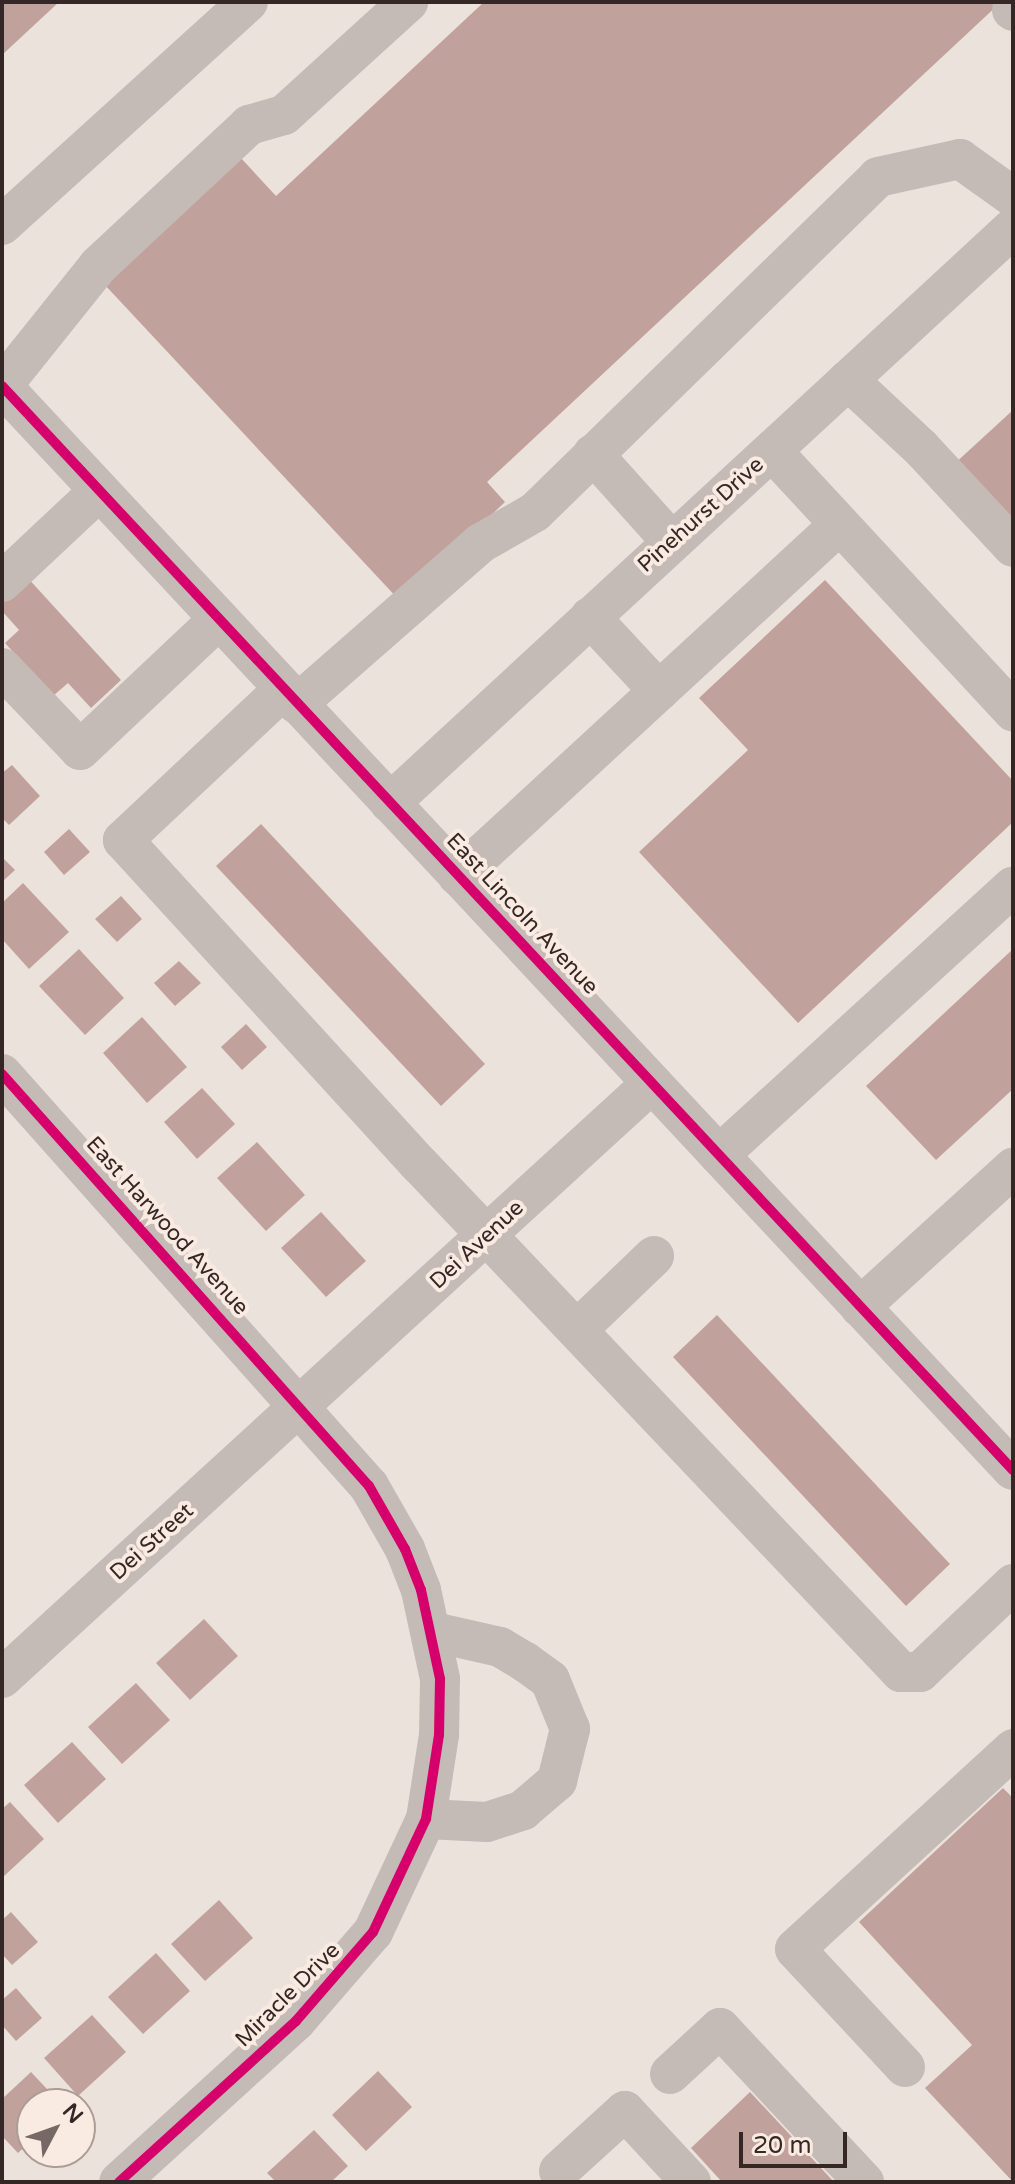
<!DOCTYPE html>
<html>
<head>
<meta charset="utf-8">
<style>
	body { margin:0 }
	#map { position:relative; width:1015px; height:2184px; overflow:hidden; background:#ece2dc; font-family:"Varela Round",sans-serif }
	div>[style] { position:absolute }
	[style*='--x'] { left:calc(var(--x)*1px); top:calc(var(--y)*1px); width:calc(var(--w)*1px); rotate:calc(var(--a)*1deg) }
	.building>* { inset:0; background:#c1a19c }
	.minor>* { height:40px; margin:-20px; padding:0 20px; transform-origin:20px; border-radius:20px; background:#c4bab6 }
	.cycleway>* { height:10px; margin:-5px; padding:0 5px; transform-origin:5px; border-radius:5px; background:#d6006c }
	span { translate:-50% -50%; white-space:nowrap; text-align:center; line-height:1.15; -webkit-text-stroke:8px #faebe2; paint-order:stroke }
	.street-label { font-size:22px; color:#352725 }
	.frame { position:absolute; inset:0; border:4px solid #352725; pointer-events:none }
	.north { position:absolute; left:16px; top:2088px; width:80px; height:80px; box-sizing:border-box; background:#faebe2; border:2px solid #ab9d96; border-radius:50%; rotate:49deg; font-size:22px; font-weight:700; line-height:32px; text-align:center; color:#352725 }
	.north::after { content:''; display:block; margin:auto; width:28px; height:36px; background:#756865; clip-path:polygon(50% 0,100% 100%,50% 72%,0 100%) }
	.scale { position:absolute; left:739px; top:2132px; width:108px; height:36px; box-sizing:border-box; border:4px solid #352725; border-top:0; padding-left:10px; font-size:24px; line-height:28px; white-space:nowrap; color:#352725; -webkit-text-stroke:6px #faebe2; paint-order:stroke }
</style>
</head>
<body>
<div id="map">
	<div class="building">
		<i style="clip-path:polygon(2px 2px,59px 2px,2px 55px)"></i>
		<i style="clip-path:polygon(484px 2px,1001px 2px,487px 482px,505px 502px,400px 601px,104px 284px,240px 157px,276px 196px)"></i>
		<i style="clip-path:polygon(1013px 410px,1013px 531px,952px 466px)"></i>
		<i style="clip-path:polygon(26px 576px,121px 680px,91px 708px,68px 683px,53px 696px,5px 643px,19px 630px,2px 611px,2px 597px)"></i>
		<i style="clip-path:polygon(825px 580px,1013px 781px,1013px 822px,798px 1023px,639px 852px,748px 750px,699px 698px)"></i>
		<i style="clip-path:polygon(12px 765px,40px 796px,9px 825px,2px 818px,2px 773px)"></i>
		<i style="clip-path:polygon(261px 824px,485px 1064px,441px 1106px,216px 866px)"></i>
		<i style="clip-path:polygon(69px 829px,90px 852px,64px 875px,44px 852px)"></i>
		<i style="clip-path:polygon(2px 857px,15px 870px,2px 882px)"></i>
		<i style="clip-path:polygon(23px 883px,69px 932px,29px 969px,2px 939px,2px 903px)"></i>
		<i style="clip-path:polygon(121px 896px,142px 919px,117px 942px,95px 919px)"></i>
		<i style="clip-path:polygon(79px 949px,124px 998px,85px 1035px,39px 986px)"></i>
		<i style="clip-path:polygon(1013px 949px,1013px 1089px,936px 1160px,866px 1086px)"></i>
		<i style="clip-path:polygon(179px 961px,201px 983px,175px 1006px,154px 983px)"></i>
		<i style="clip-path:polygon(142px 1017px,187px 1067px,147px 1103px,103px 1053px)"></i>
		<i style="clip-path:polygon(246px 1024px,267px 1047px,242px 1070px,221px 1047px)"></i>
		<i style="clip-path:polygon(202px 1088px,235px 1124px,197px 1159px,164px 1122px)"></i>
		<i style="clip-path:polygon(257px 1142px,305px 1195px,266px 1231px,217px 1178px)"></i>
		<i style="clip-path:polygon(321px 1212px,366px 1261px,326px 1297px,281px 1248px)"></i>
		<i style="clip-path:polygon(717px 1315px,950px 1564px,906px 1606px,673px 1357px)"></i>
		<i style="clip-path:polygon(204px 1619px,238px 1656px,190px 1700px,156px 1663px)"></i>
		<i style="clip-path:polygon(136px 1683px,170px 1720px,122px 1764px,88px 1727px)"></i>
		<i style="clip-path:polygon(72px 1742px,106px 1779px,58px 1823px,24px 1785px)"></i>
		<i style="clip-path:polygon(1003px 1788px,1013px 1798px,1013px 2182px,925px 2088px,972px 2045px,859px 1922px)"></i>
		<i style="clip-path:polygon(10px 1802px,44px 1839px,2px 1878px,2px 1809px)"></i>
		<i style="clip-path:polygon(219px 1900px,253px 1938px,205px 1981px,171px 1944px)"></i>
		<i style="clip-path:polygon(11px 1912px,38px 1942px,12px 1965px,2px 1954px,2px 1920px)"></i>
		<i style="clip-path:polygon(156px 1953px,190px 1991px,143px 2034px,108px 1997px)"></i>
		<i style="clip-path:polygon(16px 1988px,42px 2018px,16px 2041px,2px 2025px,2px 2000px)"></i>
		<i style="clip-path:polygon(92px 2015px,126px 2052px,78px 2096px,44px 2058px)"></i>
		<i style="clip-path:polygon(378px 2071px,412px 2107px,366px 2151px,332px 2115px)"></i>
		<i style="clip-path:polygon(31px 2072px,61px 2104px,32px 2104px,32px 2140px,18px 2153px,2px 2136px,2px 2099px)"></i>
		<i style="clip-path:polygon(750px 2092px,834px 2182px,722px 2182px,691px 2148px)"></i>
		<i style="clip-path:polygon(314px 2130px,348px 2166px,331px 2182px,276px 2182px,267px 2173px)"></i>
	</div>
	<div class="minor">
		<i style="--x:1012;--y:10;--w:1;--a:45"></i>
		<i style="--x:2;--y:225;--w:332;--a:-42.2"></i>
		<i style="--x:848;--y:380;--w:100;--a:43"></i>
		<i style="--x:921;--y:448;--w:135;--a:47.1"></i>
		<i style="--x:2;--y:386;--w:1482;--a:47"></i>
		<i style="--x:2;--y:386;--w:154;--a:-51.3"></i>
		<i style="--x:98;--y:266;--w:207;--a:-43"></i>
		<i style="--x:249;--y:125;--w:36;--a:-16"></i>
		<i style="--x:284;--y:115;--w:168;--a:-42.3"></i>
		<i style="--x:772;--y:451;--w:355;--a:47.2"></i>
		<i style="--x:593;--y:454;--w:118;--a:48.1"></i>
		<i style="--x:2;--y:582;--w:133;--a:-43.2"></i>
		<i style="--x:590;--y:617;--w:101;--a:47"></i>
		<i style="--x:2;--y:668;--w:113;--a:46.4"></i>
		<i style="--x:80;--y:750;--w:191;--a:-43.3"></i>
		<i style="--x:284;--y:689;--w:221;--a:136.8"></i>
		<i style="--x:123;--y:840;--w:440;--a:47.6"></i>
		<i style="--x:420;--y:1165;--w:699;--a:46.51"></i>
		<i style="--x:901;--y:1672;--w:19;--a:0"></i>
		<i style="--x:920;--y:1672;--w:128;--a:-43.4"></i>
		<i style="--x:297;--y:704;--w:244;--a:-41.2"></i>
		<i style="--x:481;--y:543;--w:62;--a:-29.9"></i>
		<i style="--x:535;--y:512;--w:479;--a:-44.3"></i>
		<i style="--x:878;--y:177;--w:84;--a:-12.4"></i>
		<i style="--x:960;--y:159;--w:65;--a:35.6"></i>
		<i style="--x:390;--y:803;--w:848;--a:-42.71"></i>
		<i style="--x:458;--y:876;--w:518;--a:-42.65"></i>
		<i style="--x:2;--y:1074;--w:552;--a:48.31"></i>
		<i style="--x:369;--y:1486;--w:73;--a:60.3"></i>
		<i style="--x:405;--y:1549;--w:44;--a:68.7"></i>
		<i style="--x:421;--y:1590;--w:91;--a:77.9"></i>
		<i style="--x:440;--y:1679;--w:56;--a:91"></i>
		<i style="--x:439;--y:1735;--w:85;--a:98.8"></i>
		<i style="--x:426;--y:1819;--w:125;--a:115.1"></i>
		<i style="--x:373;--y:1932;--w:118;--a:130.9"></i>
		<i style="--x:296;--y:2021;--w:239;--a:137.7"></i>
		<i style="--x:719;--y:1155;--w:398;--a:-42.4"></i>
		<i style="--x:860;--y:1307;--w:207;--a:-42.3"></i>
		<i style="--x:579;--y:1328;--w:104;--a:-43.8"></i>
		<i style="--x:2;--y:1678;--w:881;--a:-42.47"></i>
		<i style="--x:426;--y:1819;--w:61;--a:2.8"></i>
		<i style="--x:487;--y:1822;--w:38;--a:-18"></i>
		<i style="--x:523;--y:1810;--w:45;--a:-40.5"></i>
		<i style="--x:557;--y:1781;--w:54;--a:-76"></i>
		<i style="--x:570;--y:1729;--w:53;--a:-112.2"></i>
		<i style="--x:550;--y:1680;--w:31;--a:-144"></i>
		<i style="--x:525;--y:1662;--w:29;--a:-149"></i>
		<i style="--x:500;--y:1647;--w:68;--a:-167.2"></i>
		<i style="--x:905;--y:2067;--w:161;--a:-133"></i>
		<i style="--x:795;--y:1949;--w:296;--a:-42.5"></i>
		<i style="--x:670;--y:2074;--w:68;--a:-42.6"></i>
		<i style="--x:720;--y:2028;--w:211;--a:46.9"></i>
		<i style="--x:559;--y:2171;--w:89;--a:-42.3"></i>
		<i style="--x:625;--y:2111;--w:97;--a:47.1"></i>
	</div>
	<div class="cycleway">
		<i style="--x:2;--y:386;--w:1482;--a:47"></i>
		<i style="--x:2;--y:1074;--w:552;--a:48.31"></i>
		<i style="--x:369;--y:1486;--w:73;--a:60.3"></i>
		<i style="--x:405;--y:1549;--w:44;--a:68.7"></i>
		<i style="--x:421;--y:1590;--w:91;--a:77.9"></i>
		<i style="--x:440;--y:1679;--w:56;--a:91"></i>
		<i style="--x:439;--y:1735;--w:85;--a:98.8"></i>
		<i style="--x:426;--y:1819;--w:125;--a:115.1"></i>
		<i style="--x:373;--y:1932;--w:118;--a:130.9"></i>
		<i style="--x:296;--y:2021;--w:239;--a:137.7"></i>
	</div>
	<div class="street-label">
		<span style="left:701px;top:515px;rotate:-42deg">Pinehurst Drive</span>
		<span style="left:522px;top:914px;rotate:47deg">East Lincoln Avenue</span>
		<span style="left:167px;top:1226px;rotate:48deg">East Harwood Avenue</span>
		<span style="left:477px;top:1245px;rotate:-43deg">Dei Avenue</span>
		<span style="left:152px;top:1542px;rotate:-42deg">Dei Street</span>
		<span style="left:288px;top:1995px;rotate:-45deg">Miracle Drive</span>
	</div>
	<div class="frame"></div>
	<div class="north">N</div>
	<div class="scale">20 m</div>
</div>
</body>
</html>
